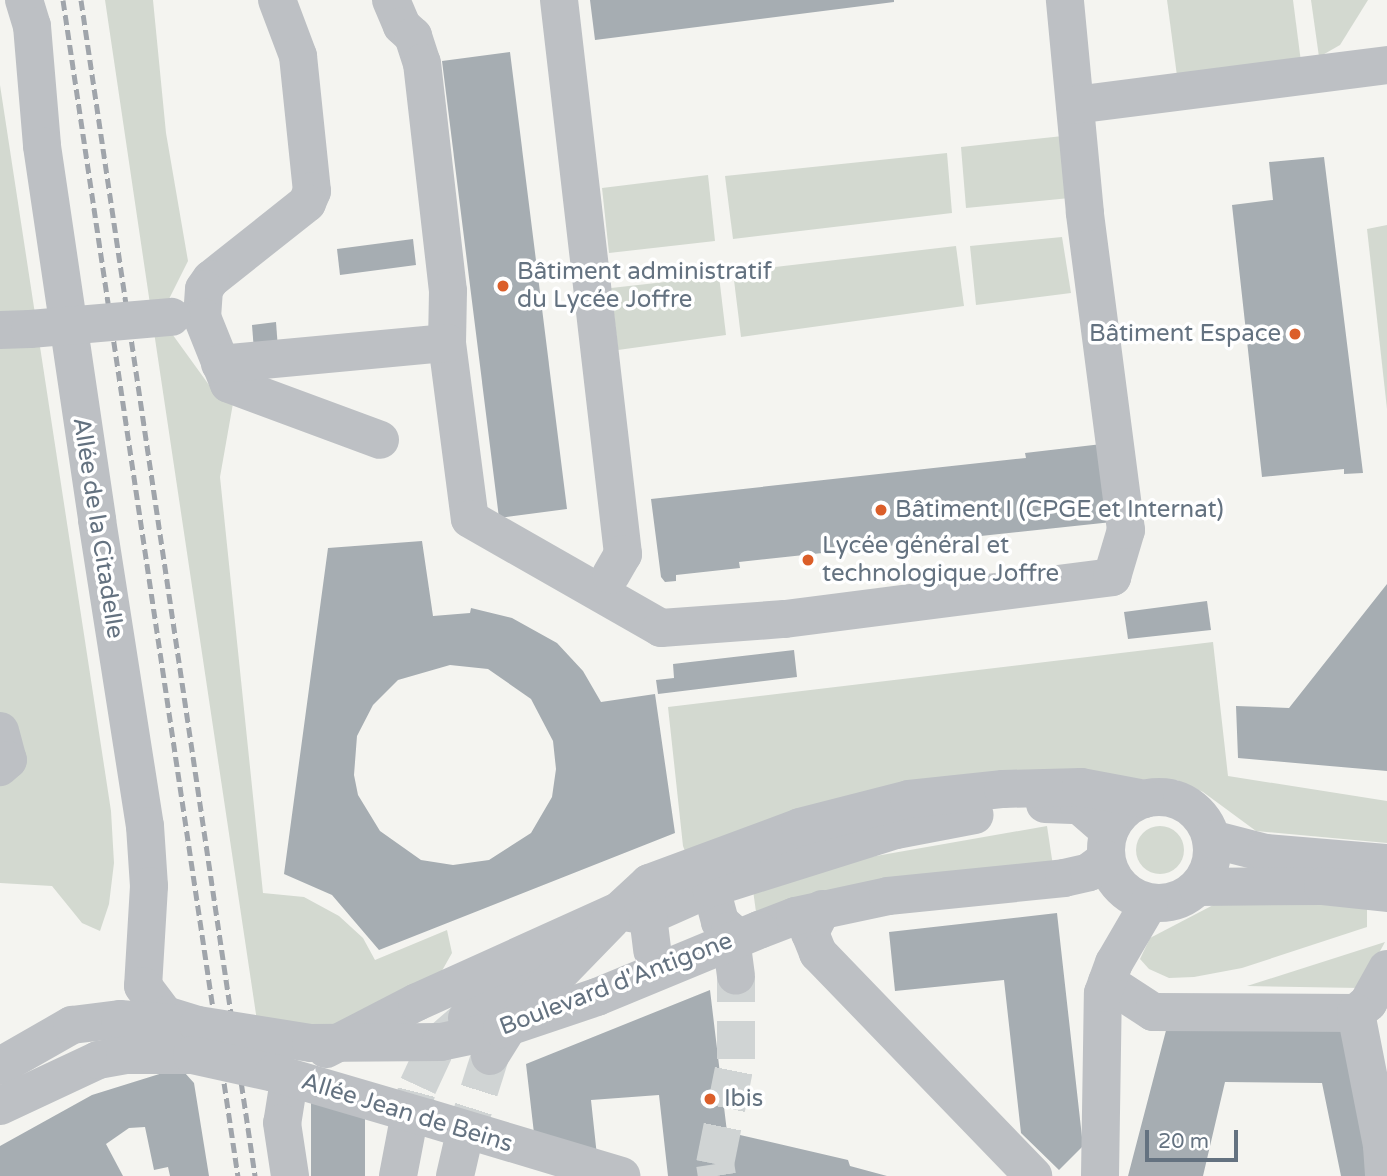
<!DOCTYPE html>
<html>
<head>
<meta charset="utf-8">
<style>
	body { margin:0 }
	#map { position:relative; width:1387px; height:1176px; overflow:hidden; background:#f4f4f0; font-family:"Varela Round",sans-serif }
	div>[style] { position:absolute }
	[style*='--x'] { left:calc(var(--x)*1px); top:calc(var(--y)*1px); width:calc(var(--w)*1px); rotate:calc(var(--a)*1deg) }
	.green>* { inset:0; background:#d3d9d0 }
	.round { border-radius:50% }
	.building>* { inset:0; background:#a6adb2 }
	.minor-tunnel>* { height:38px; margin-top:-19px; transform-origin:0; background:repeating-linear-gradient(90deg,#d0d4d4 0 38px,transparent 0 57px) }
	.minor>* { height:38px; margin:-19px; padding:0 19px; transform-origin:19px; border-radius:19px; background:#bdc0c4 }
	.minor>.ring { margin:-19px; padding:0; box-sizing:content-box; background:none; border:38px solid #bdc0c4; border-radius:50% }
	.rail>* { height:5px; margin-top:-2.5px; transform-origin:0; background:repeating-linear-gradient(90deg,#a0a5ab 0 10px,transparent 0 15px) }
	.minor-bridge>* { height:38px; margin:-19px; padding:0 19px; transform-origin:19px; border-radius:19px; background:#bdc0c4 }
	.dots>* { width:19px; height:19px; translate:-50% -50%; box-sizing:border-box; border:4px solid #fff; border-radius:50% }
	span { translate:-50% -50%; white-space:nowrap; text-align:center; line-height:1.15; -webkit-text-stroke:7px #fff; paint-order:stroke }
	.poi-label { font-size:24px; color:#647280 }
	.left { translate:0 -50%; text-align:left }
	.right { translate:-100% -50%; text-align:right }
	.street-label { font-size:24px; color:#647280 }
	.scale { position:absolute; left:1145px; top:1130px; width:93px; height:32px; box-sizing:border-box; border:4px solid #647280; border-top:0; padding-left:9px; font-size:21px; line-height:24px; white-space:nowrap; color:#647280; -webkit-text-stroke:5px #fff; paint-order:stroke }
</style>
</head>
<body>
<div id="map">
	<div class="green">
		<i style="clip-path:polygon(105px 0,153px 0,166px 133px,188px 261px,169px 299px,150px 304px)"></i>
		<i style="clip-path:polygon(1167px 0,1293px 0,1301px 62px,1177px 76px)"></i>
		<i style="clip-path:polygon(1311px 0,1368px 0,1340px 45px,1319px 57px)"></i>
		<i style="clip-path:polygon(0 85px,111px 811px,114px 863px,109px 904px,100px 931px,82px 923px,52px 886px,0 883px)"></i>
		<i style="clip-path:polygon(1063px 136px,1070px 198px,966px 208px,961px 147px)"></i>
		<i style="clip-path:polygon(947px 153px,952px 213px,733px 239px,725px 176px)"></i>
		<i style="clip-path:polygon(708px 175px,715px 241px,609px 253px,602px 188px)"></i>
		<i style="clip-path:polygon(1387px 225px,1387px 409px,1367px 229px)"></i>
		<i style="clip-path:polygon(1062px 237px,1071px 293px,976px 305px,970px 246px)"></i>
		<i style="clip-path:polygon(956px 246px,964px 306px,741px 337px,733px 272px)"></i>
		<i style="clip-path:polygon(719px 276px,726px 335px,618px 350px,611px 288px)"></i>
		<i style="clip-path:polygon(170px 331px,209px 385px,235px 392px,220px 477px,263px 893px,304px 897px,339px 916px,363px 938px,375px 960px,447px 930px,452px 953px,439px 976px,333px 1028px,257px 1021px,154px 332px)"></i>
		<i style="clip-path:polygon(1213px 642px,1228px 776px,1387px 801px,1387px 843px,1256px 831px,1203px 792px,1177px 780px,1121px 779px,687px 856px,683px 846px,668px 707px)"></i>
		<i style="clip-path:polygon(1047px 826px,1053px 866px,756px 912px,753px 890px,853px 860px)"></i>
		<i class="round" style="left:1136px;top:826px;width:48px;height:48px"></i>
		<i style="clip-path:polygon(1219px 902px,1367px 904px,1367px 927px,1242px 968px,1194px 977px,1169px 978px,1149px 969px,1140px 959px,1150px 938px)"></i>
		<i style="clip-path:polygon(1385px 942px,1360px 988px,1247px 986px)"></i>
	</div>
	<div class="building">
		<i style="clip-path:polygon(590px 0,894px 0,894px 2px,595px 40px)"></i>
		<i style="clip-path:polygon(510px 52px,567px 509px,499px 518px,442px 61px)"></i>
		<i style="clip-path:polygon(1324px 157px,1363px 473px,1344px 474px,1344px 469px,1262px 477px,1232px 205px,1273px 200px,1269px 162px)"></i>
		<i style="clip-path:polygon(413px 239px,416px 265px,340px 275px,337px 249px)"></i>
		<i style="clip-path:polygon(276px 322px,278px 349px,254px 351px,252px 325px)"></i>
		<i style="clip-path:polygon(1102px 444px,1112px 522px,739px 562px,740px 568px,676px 575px,676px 581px,665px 582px,661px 577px,651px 499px,1026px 458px,1025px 453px)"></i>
		<i style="clip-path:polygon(evenodd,422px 541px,433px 616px,470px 613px,471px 608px,512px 618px,557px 643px,583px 671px,601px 702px,655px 694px,675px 833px,379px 950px,332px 895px,284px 874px,328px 548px,422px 541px,450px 665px,488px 669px,531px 699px,553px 741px,556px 769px,552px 797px,531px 833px,489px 860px,453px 865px,421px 860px,380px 831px,358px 795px,354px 775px,357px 736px,373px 705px,398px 680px,450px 665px)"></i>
		<i style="clip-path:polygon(1387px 584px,1387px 771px,1238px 758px,1236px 706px,1289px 708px)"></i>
		<i style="clip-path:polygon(1207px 601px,1211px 630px,1128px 639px,1124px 612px)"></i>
		<i style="clip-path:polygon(794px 650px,797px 677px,658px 694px,656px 680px,674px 678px,673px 664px)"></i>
		<i style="clip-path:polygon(1057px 913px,1083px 1146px,1059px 1170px,1021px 1133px,1004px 980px,895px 991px,889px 932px)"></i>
		<i style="clip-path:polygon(710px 990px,727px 1132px,848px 1160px,850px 1166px,887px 1176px,668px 1176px,659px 1095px,591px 1100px,597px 1156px,535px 1142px,526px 1064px)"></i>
		<i style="clip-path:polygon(1169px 1019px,1371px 1019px,1387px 1176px,1341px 1176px,1322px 1083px,1225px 1082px,1203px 1176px,1128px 1176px)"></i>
		<i style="clip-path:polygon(169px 1071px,185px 1073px,194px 1083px,209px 1176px,170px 1176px,168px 1167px,154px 1170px,145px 1127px,129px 1128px,106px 1144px,123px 1176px,0 1176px,0 1146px,92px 1095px)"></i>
		<i style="clip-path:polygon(311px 1100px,365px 1117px,365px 1176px,311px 1176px)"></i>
	</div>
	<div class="minor-tunnel">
		<i style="--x:407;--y:1129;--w:44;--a:-75.7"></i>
		<i style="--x:418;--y:1086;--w:45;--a:-65.1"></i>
		<i style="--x:437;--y:1045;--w:35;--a:-41"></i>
		<i style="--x:462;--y:1145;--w:93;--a:-72.5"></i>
		<i style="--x:717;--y:1176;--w:12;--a:-99"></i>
		<i style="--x:715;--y:1164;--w:107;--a:-78.7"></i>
		<i style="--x:736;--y:1059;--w:83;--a:-90"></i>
	</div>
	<div class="minor">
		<i style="--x:24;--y:0;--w:27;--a:73"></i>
		<i style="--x:32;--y:26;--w:120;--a:85.2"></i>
		<i style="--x:42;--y:146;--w:378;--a:81.6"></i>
		<i style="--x:97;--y:520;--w:310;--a:81.1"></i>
		<i style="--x:145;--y:826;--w:60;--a:86.2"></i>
		<i style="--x:149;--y:886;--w:100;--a:93.4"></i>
		<i style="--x:143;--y:986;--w:36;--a:53"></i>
		<i style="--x:165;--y:1015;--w:34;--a:17"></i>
		<i style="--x:277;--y:0;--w:60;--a:69.4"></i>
		<i style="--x:298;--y:56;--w:136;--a:84.1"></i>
		<i style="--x:312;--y:191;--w:13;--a:113"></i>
		<i style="--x:307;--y:203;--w:122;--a:141.6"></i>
		<i style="--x:211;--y:279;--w:12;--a:125"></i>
		<i style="--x:204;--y:289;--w:28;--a:94"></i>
		<i style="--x:202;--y:317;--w:72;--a:68.1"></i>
		<i style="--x:229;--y:384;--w:161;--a:20.3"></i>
		<i style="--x:391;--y:0;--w:28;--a:67"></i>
		<i style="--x:402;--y:26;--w:15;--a:42"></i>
		<i style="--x:413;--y:36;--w:28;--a:72"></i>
		<i style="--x:422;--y:63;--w:229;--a:83.5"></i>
		<i style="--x:448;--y:291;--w:52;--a:91.1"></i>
		<i style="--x:447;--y:343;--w:177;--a:82.6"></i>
		<i style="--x:470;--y:519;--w:220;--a:29.7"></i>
		<i style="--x:661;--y:628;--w:124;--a:-4.2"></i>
		<i style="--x:785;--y:619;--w:330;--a:-7.3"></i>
		<i style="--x:1112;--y:577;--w:49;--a:-73.4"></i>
		<i style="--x:1126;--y:530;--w:320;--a:-97.4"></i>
		<i style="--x:1085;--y:213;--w:214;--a:-95.4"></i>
		<i style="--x:559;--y:0;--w:558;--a:83.41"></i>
		<i style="--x:623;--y:554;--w:24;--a:120"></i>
		<i style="--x:1075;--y:105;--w:315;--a:-7.3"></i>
		<i style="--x:0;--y:330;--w:30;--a:-2"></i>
		<i style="--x:220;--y:364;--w:228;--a:-5.3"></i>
		<i style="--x:0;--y:731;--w:30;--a:75"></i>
		<i style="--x:8;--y:760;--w:11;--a:139"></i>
		<i class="ring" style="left:1106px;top:797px;width:68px;height:68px"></i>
		<i style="--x:1045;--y:804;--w:34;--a:2"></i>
		<i style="--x:1079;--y:805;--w:40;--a:41"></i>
		<i style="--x:1211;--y:839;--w:57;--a:14.3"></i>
		<i style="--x:1266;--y:853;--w:121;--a:4.7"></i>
		<i style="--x:717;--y:864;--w:25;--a:104"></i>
		<i style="--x:711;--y:888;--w:35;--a:75"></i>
		<i style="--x:720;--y:922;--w:13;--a:42"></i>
		<i style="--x:730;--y:931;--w:45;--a:82.4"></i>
		<i style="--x:1198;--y:887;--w:125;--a:-0.5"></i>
		<i style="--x:1323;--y:886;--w:64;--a:6.2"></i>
		<i style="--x:822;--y:909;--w:27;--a:117"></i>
		<i style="--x:810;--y:933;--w:22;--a:68"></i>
		<i style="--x:818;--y:953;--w:310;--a:46"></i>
		<i style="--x:619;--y:911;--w:29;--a:10"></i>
		<i style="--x:648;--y:916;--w:69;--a:-24"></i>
		<i style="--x:711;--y:888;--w:194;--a:-17.4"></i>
		<i style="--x:896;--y:830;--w:80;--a:-10.8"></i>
		<i style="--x:648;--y:916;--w:35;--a:83"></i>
		<i style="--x:759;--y:930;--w:39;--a:-21"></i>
		<i style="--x:795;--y:916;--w:95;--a:-12.1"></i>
		<i style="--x:888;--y:896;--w:177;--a:-5.8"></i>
		<i style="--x:1064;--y:878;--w:26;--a:-13"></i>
		<i style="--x:1089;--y:872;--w:21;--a:-37"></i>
		<i style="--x:1107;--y:982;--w:55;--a:33.1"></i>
		<i style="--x:1153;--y:1012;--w:203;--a:0.3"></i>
		<i style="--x:1356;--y:1013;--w:16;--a:-40"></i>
		<i style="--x:1368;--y:1003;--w:39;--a:-61"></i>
		<i style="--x:1356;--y:1013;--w:136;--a:78.9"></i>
		<i style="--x:1382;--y:1146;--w:30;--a:86"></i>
		<i style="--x:467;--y:1018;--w:79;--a:-44"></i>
		<i style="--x:326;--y:1049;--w:102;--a:-27.3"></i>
		<i style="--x:417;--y:1002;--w:222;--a:-24.3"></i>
		<i style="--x:619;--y:911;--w:41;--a:-43"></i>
		<i style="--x:649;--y:883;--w:161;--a:-20.3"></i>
		<i style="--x:800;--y:827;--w:113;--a:-14.4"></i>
		<i style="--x:909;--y:799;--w:95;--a:-6.1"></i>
		<i style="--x:1003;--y:789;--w:78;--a:-1.5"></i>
		<i style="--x:1081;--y:787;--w:65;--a:10.6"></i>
		<i style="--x:490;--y:1056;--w:36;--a:-58"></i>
		<i style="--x:509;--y:1025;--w:146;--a:-45.8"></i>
		<i style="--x:0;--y:1066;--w:83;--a:-29.7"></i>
		<i style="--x:72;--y:1025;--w:48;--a:-7.1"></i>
		<i style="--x:120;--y:1019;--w:65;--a:4.4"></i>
		<i style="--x:287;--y:1093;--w:30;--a:99"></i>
		<i style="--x:282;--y:1123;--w:54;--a:81.4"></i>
		<i style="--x:0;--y:1106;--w:108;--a:-25.1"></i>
		<i style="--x:98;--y:1060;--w:27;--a:-10"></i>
		<i style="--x:125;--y:1055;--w:67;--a:0"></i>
		<i style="--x:428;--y:1118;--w:202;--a:16.7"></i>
		<i style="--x:398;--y:1176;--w:48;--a:-79.2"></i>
		<i style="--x:455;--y:1176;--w:32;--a:-77"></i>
		<i style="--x:1100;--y:1176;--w:183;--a:-89.1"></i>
		<i style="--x:1103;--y:993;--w:32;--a:-70"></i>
		<i style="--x:1114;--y:963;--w:69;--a:-59.7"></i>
	</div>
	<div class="rail">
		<i style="--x:63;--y:0;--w:1189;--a:81.54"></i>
		<i style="--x:81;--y:0;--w:1189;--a:81.58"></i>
	</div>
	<div class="minor-bridge">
		<i style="--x:30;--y:329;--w:142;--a:-4.9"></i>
		<i style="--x:198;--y:1025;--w:114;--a:9.1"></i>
		<i style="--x:311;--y:1043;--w:130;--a:-0.4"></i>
		<i style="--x:441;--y:1042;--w:62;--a:-12"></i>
		<i style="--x:502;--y:1029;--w:100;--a:-18.6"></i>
		<i style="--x:597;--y:997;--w:175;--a:-22.5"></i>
		<i style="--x:192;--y:1055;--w:84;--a:12.4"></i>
		<i style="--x:274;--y:1073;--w:160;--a:16.3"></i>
	</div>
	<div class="dots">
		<i style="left:503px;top:286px;background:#db5e29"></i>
		<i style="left:1295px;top:334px;background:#db5e29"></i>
		<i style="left:881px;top:510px;background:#db5e29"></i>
		<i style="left:808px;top:560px;background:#db5e29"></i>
		<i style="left:710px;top:1099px;background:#db5e29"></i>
	</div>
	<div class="poi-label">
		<span class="left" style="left:517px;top:286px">Bâtiment administratif<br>du Lycée Joffre</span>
		<span class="right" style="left:1281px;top:334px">Bâtiment Espace</span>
		<span class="left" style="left:895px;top:510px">Bâtiment I (CPGE et Internat)</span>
		<span class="left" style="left:822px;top:560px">Lycée général et<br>technologique Joffre</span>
		<span class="left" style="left:724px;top:1099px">Ibis</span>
	</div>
	<div class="street-label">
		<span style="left:98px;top:528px;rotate:81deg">Allée de la Citadelle</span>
		<span style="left:616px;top:984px;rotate:-21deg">Boulevard d'Antigone</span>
		<span style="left:407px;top:1113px;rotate:17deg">Allée Jean de Beins</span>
	</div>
	<div class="scale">20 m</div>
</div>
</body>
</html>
